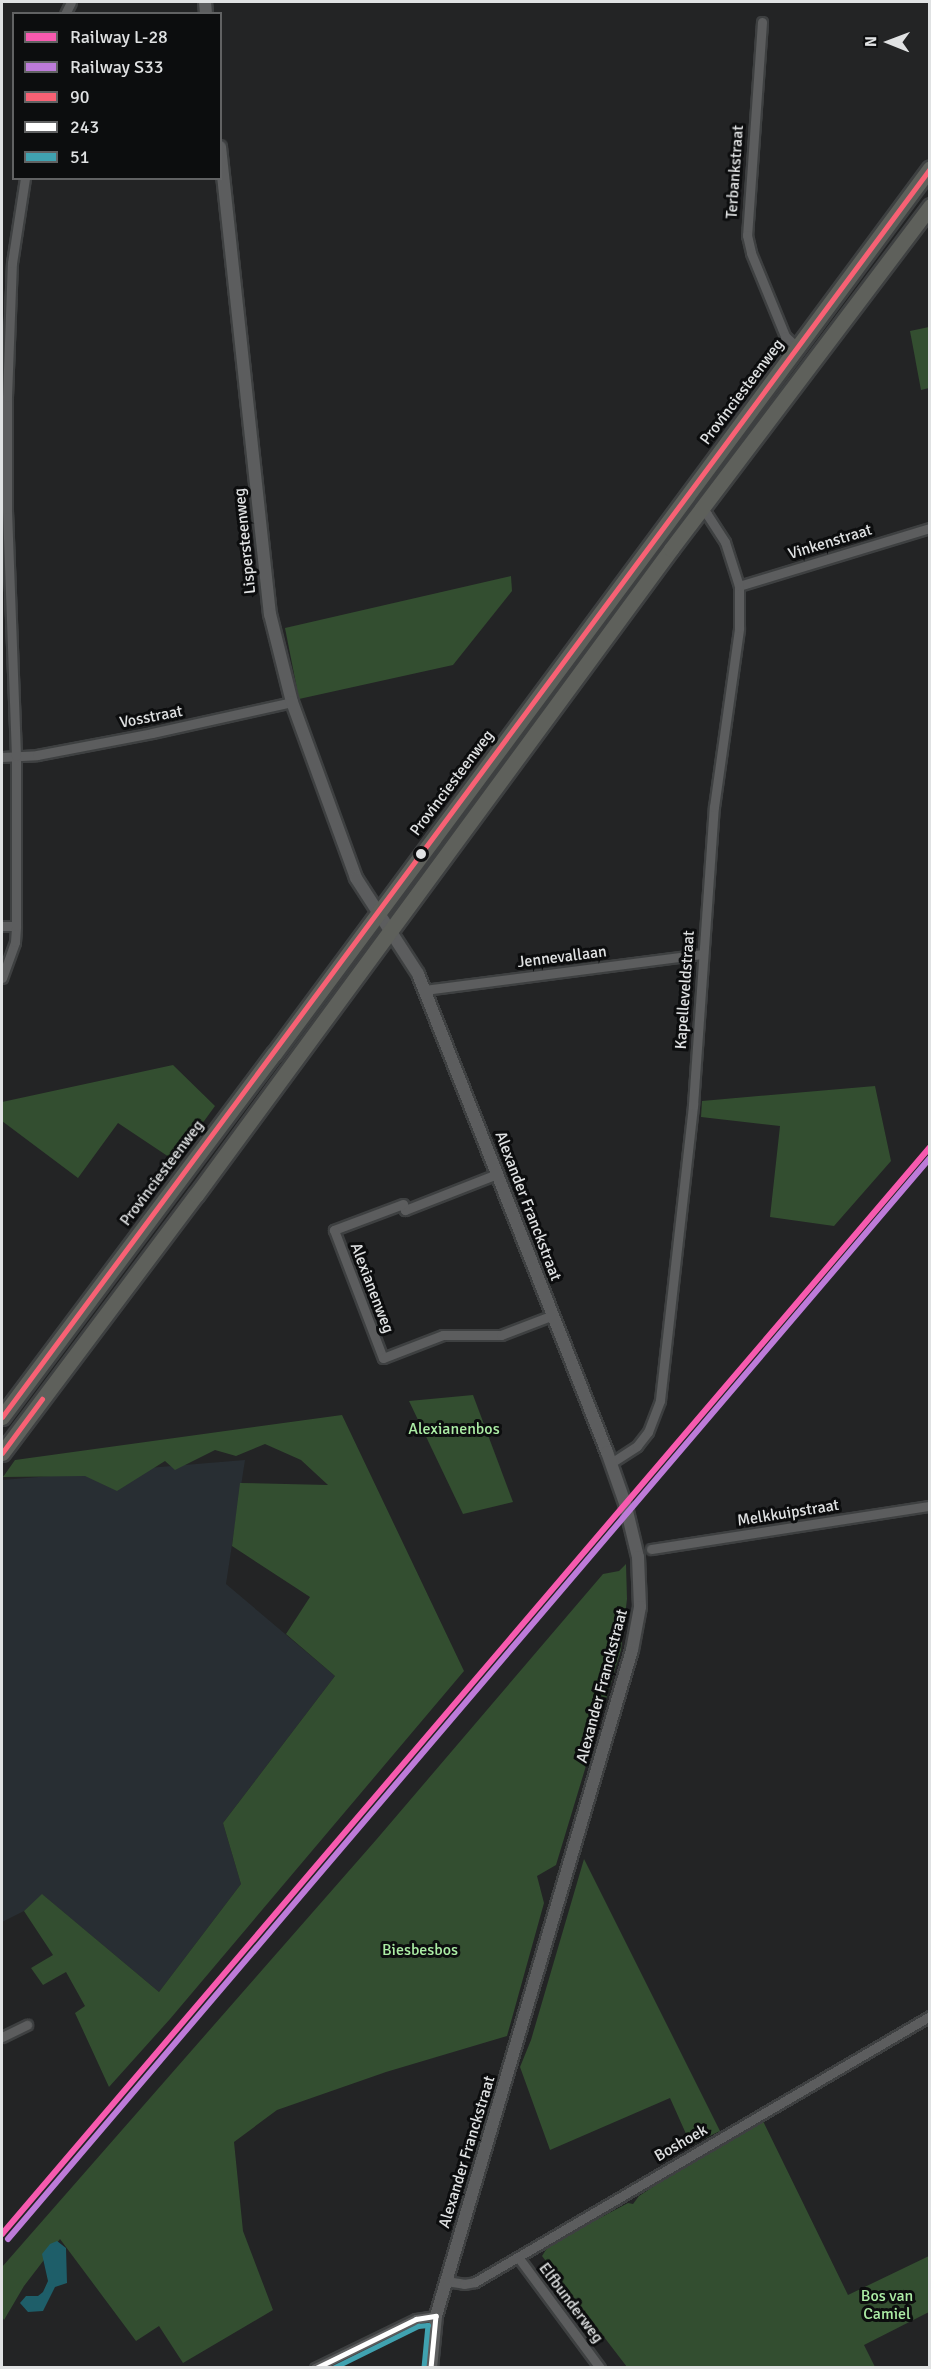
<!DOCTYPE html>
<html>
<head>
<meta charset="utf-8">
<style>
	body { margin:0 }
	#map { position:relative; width:931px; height:2369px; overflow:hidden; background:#232425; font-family:Signika,sans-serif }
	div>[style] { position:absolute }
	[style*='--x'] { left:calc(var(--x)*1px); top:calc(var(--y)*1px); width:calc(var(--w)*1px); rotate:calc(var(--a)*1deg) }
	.built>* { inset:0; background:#282e33 }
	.green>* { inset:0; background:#334e30 }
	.water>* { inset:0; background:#1e5e69 }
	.roads { filter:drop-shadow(2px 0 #3e4041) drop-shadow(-2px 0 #3e4041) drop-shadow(0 2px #3e4041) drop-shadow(0 -2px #3e4041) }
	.minor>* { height:9px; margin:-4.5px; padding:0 4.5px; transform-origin:4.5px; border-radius:4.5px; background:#5c5d5e }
	.tertiary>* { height:12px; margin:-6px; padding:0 6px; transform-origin:6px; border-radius:6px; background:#5c5d5e }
	.primary>* { height:15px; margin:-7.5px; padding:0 7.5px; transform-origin:7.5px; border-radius:7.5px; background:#5e605b }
	.bus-1>* { height:4.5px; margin:-2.25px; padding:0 2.25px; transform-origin:2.25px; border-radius:2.25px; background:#f86174 }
	.bus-2>* { height:4.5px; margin:-2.25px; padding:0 2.25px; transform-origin:2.25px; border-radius:2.25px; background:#fff }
	.bus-3>* { height:4.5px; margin:-2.25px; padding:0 2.25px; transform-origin:2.25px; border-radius:2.25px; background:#40a2b0 }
	.rail-1>* { height:6px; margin:-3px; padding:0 3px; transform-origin:3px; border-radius:3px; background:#f75aaf }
	.rail-2>* { height:6px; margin:-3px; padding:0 3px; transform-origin:3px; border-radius:3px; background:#bd7bd9 }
	.dots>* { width:16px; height:16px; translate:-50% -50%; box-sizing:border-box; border:3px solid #0c0d0e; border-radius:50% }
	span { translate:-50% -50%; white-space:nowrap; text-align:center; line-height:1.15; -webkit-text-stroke:6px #0c0d0e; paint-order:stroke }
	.street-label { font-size:16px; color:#e0e2e3 }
	.park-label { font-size:16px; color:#aceda5 }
	.frame { position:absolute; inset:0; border:3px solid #e0e2e3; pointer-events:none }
	.legend { position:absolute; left:12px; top:12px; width:210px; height:168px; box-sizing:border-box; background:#0c0d0e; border:2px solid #616263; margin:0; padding:8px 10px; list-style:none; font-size:18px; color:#e0e2e3 }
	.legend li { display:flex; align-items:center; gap:12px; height:30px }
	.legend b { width:30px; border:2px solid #616263 }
	.north { position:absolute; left:859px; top:12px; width:60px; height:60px; -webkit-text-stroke:4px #0c0d0e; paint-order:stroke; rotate:271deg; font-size:16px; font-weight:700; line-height:24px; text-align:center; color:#e0e2e3 }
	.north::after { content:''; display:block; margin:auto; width:21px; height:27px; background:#e0e2e3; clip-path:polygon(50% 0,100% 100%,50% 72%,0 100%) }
</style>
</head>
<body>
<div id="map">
	<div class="built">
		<i style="clip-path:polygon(245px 1460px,226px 1584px,335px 1676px,223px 1823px,241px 1884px,159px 1992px,43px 1895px,24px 1911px,2px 1922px,2px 1480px)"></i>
	</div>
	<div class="green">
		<i style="clip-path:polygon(929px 327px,929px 388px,921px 390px,910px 331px)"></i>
		<i style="clip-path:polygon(511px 576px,512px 591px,453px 665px,299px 699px,285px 628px)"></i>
		<i style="clip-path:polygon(173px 1065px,215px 1106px,175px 1161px,118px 1123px,78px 1178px,2px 1121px,2px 1102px)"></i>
		<i style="clip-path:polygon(875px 1086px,891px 1161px,834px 1226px,770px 1217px,780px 1126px,701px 1117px,702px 1101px)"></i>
		<i style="clip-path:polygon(473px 1395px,513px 1502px,463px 1514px,409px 1401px)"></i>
		<i style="clip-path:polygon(342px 1415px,464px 1671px,170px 2019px,109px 2087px,75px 2013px,85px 2006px,66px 1972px,43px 1985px,31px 1968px,53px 1955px,24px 1911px,42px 1894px,159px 1992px,241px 1884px,223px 1823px,335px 1676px,286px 1634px,310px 1597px,232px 1546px,240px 1483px,328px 1485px,301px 1460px,265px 1444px,236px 1456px,215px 1450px,175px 1470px,165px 1461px,117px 1491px,85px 1476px,3px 1477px,15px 1460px)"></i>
		<i style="clip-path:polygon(626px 1564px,627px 1599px,621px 1650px,556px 1865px,537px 1876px,544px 1903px,507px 2036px,386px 2072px,277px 2110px,234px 2142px,243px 2231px,273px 2310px,183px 2363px,159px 2326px,136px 2341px,60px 2239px,24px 2286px,4px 2320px,2px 2317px,2px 2267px,376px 1840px,603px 1574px,619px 1571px)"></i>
		<i style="clip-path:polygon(584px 1859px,720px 2131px,691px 2145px,670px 2098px,550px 2150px,520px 2067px,531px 2040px)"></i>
		<i style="clip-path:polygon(762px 2119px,848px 2295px,929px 2256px,929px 2312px,864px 2345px,875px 2367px,627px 2367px,542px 2256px,549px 2245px,628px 2203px,633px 2204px,639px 2196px,689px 2163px)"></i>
	</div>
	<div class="water">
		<i style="clip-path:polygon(57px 2241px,66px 2248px,67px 2283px,55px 2287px,43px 2311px,28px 2312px,20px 2303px,26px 2296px,38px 2296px,43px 2292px,48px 2281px,42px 2254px,50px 2244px)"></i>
	</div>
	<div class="roads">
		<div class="minor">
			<i style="--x:65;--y:14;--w:13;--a:-63"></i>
			<i style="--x:762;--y:22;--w:214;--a:94"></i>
			<i style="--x:747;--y:235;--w:18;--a:77"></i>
			<i style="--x:751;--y:253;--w:90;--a:67.7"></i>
			<i style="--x:785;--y:336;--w:18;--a:43"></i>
			<i style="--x:739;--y:586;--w:200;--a:-16.9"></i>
			<i style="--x:2;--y:757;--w:35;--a:-3"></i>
			<i style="--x:37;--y:755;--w:117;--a:-10.8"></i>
			<i style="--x:152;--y:733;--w:143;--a:-12.5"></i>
			<i style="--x:2;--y:926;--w:14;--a:0"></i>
			<i style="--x:2;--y:978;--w:38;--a:-70"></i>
			<i style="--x:15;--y:942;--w:16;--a:-86"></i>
			<i style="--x:16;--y:926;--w:170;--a:-90"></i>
			<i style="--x:16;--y:756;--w:247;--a:-92.1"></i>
			<i style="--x:7;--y:509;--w:112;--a:-90"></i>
			<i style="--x:7;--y:397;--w:134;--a:-87.9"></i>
			<i style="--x:12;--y:263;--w:86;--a:-81.3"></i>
			<i style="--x:425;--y:990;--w:280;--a:-7.4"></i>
			<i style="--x:497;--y:1174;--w:99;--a:158.6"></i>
			<i style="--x:405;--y:1210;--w:6;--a:-108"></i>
			<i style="--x:403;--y:1204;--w:74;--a:159.4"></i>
			<i style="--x:334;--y:1230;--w:137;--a:69.1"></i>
			<i style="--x:383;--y:1358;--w:64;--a:-21"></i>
			<i style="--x:443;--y:1335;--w:58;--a:0"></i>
			<i style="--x:501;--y:1335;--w:56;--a:-21"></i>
			<i style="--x:611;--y:1463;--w:31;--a:-33"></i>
			<i style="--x:637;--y:1446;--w:18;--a:-52"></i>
			<i style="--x:648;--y:1432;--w:34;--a:-69"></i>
			<i style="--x:660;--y:1400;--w:297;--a:-83.6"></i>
			<i style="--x:693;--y:1105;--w:299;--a:-86"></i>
			<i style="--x:714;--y:807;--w:181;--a:-82"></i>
			<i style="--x:739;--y:628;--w:42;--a:-90"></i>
			<i style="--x:739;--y:586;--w:46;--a:-107.7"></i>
			<i style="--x:725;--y:542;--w:33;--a:-123"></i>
			<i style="--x:707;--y:514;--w:8;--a:-157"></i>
			<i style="--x:651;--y:1549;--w:282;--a:-8.8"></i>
			<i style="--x:2;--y:2037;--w:28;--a:-26"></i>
			<i style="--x:518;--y:2257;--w:138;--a:53.5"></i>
			<i style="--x:446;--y:2281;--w:18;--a:9"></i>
			<i style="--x:464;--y:2284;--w:11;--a:-10"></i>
			<i style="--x:475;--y:2282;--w:527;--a:-30.31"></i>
			<i style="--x:315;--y:2368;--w:112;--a:-25.9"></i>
			<i style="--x:416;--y:2319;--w:20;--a:-9"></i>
		</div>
		<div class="tertiary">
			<i style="--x:205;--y:2;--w:12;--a:85"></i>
			<i style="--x:220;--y:147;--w:470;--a:83.9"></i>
			<i style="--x:270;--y:614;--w:91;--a:76"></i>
			<i style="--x:292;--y:702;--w:187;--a:70"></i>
			<i style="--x:356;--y:878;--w:114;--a:57.1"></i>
			<i style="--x:418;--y:974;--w:514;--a:68.43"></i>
			<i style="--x:607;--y:1452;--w:54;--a:70.6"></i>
			<i style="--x:625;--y:1503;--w:56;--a:76.5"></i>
			<i style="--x:638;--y:1557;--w:50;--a:87.7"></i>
			<i style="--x:640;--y:1607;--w:44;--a:100.5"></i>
			<i style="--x:632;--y:1650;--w:694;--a:106.4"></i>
			<i style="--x:436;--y:2316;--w:52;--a:95.5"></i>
		</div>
		<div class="primary">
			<i style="--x:2;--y:1417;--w:454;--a:-53.2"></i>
			<i style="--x:274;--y:1054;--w:1102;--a:-53.48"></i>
			<i style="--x:2;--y:1453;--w:323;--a:-53.1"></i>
			<i style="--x:196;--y:1195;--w:802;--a:-53.67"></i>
			<i style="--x:671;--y:549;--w:430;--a:-52.9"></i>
		</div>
	</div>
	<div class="bus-1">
		<i style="--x:2;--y:1417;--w:1555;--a:-53.37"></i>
		<i style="--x:2;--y:1453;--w:67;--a:-53.5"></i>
	</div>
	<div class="bus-2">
		<i style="--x:316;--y:2368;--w:111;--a:-26.1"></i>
		<i style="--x:416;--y:2319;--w:20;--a:-9"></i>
		<i style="--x:436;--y:2316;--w:52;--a:95.5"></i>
	</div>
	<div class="bus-3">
		<i style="--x:333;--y:2368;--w:95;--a:-26.3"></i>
		<i style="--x:418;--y:2326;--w:10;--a:-6"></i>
		<i style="--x:428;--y:2325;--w:42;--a:95.4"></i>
	</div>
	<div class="rail-1">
		<i style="--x:2;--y:2234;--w:1429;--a:-49.51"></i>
	</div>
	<div class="rail-2">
		<i style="--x:8;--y:2239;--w:1421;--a:-49.54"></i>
	</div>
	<div class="dots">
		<i style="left:421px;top:854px;background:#e0e2e3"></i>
	</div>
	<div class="street-label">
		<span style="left:735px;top:172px;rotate:-86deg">Terbankstraat</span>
		<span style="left:742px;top:392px;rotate:-53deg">Provinciesteenweg</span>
		<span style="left:245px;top:541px;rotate:-96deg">Lispersteenweg</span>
		<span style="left:830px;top:542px;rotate:-17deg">Vinkenstraat</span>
		<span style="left:151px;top:717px;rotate:-11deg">Vosstraat</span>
		<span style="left:452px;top:783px;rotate:-53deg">Provinciesteenweg</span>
		<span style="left:562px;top:957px;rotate:-7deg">Jennevallaan</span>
		<span style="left:685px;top:990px;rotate:-86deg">Kapelleveldstraat</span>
		<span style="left:162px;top:1173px;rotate:-53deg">Provinciesteenweg</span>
		<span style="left:528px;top:1206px;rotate:69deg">Alexander Franckstraat</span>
		<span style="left:372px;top:1288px;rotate:69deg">Alexianenweg</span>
		<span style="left:788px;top:1513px;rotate:-9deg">Melkkuipstraat</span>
		<span style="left:602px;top:1686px;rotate:-75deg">Alexander Franckstraat</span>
		<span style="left:681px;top:2143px;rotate:-30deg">Boshoek</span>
		<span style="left:467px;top:2152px;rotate:-73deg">Alexander Franckstraat</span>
		<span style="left:571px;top:2303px;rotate:53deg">Elfbunderweg</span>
	</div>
	<div class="park-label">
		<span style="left:454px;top:1429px">Alexianenbos</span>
		<span style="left:420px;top:1950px">Biesbesbos</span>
		<span style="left:887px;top:2305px">Bos van<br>Camiel</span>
	</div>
	<div class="frame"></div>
	<ul class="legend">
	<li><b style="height:8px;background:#f75aaf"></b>Railway L-28</li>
	<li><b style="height:8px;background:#bd7bd9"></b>Railway S33</li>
	<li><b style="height:8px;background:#f86174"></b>90</li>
	<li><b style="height:8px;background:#fff"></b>243</li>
	<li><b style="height:8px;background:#40a2b0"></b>51</li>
	</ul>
	<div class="north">N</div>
</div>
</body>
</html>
